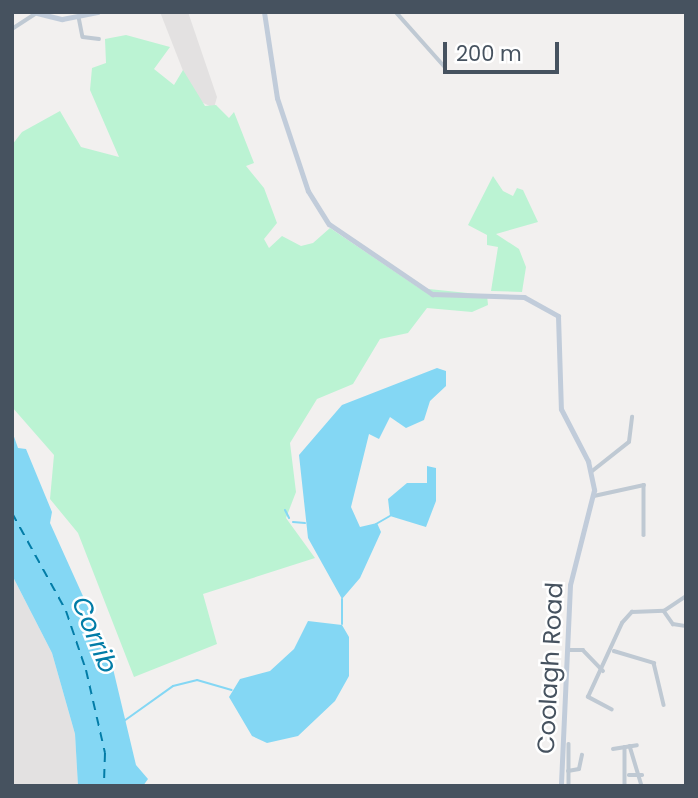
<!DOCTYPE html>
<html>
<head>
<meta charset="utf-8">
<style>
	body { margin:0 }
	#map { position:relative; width:698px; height:798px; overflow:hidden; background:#f2f0ef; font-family:Poppins,sans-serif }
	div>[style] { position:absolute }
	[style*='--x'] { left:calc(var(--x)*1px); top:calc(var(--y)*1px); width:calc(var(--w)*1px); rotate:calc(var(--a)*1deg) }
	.education>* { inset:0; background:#e3e1e1 }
	.green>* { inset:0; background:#bbf3d3 }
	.water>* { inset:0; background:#84d7f4 }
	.stream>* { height:2px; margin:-1px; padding:0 1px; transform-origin:1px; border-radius:1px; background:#84d7f4 }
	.ferry>* { height:2px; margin-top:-1px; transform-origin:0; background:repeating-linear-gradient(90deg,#027ca7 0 9px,transparent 0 16px) }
	.street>* { height:3.5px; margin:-1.75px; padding:0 1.75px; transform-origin:1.75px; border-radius:1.75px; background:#bfc9d3 }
	.secondary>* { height:5px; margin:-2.5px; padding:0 2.5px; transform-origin:2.5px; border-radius:2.5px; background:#c1ccda }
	span { translate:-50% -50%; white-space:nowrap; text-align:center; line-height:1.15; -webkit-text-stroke:5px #fff; paint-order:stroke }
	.street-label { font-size:24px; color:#46525f }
	.water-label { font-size:26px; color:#027ca7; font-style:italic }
	.frame { position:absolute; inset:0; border:14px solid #46525f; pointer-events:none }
	.scale { position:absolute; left:443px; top:42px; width:116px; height:32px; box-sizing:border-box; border:4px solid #46525f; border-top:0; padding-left:9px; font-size:21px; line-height:24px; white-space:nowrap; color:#46525f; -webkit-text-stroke:5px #fff; paint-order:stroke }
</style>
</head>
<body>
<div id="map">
	<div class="education">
		<i style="clip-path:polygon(160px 12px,188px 12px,217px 97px,214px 108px,197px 100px,187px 81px)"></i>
		<i style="clip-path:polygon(12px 575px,52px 653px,75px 734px,78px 786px,12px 786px)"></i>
	</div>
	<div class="green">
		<i style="clip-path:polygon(126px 35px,170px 47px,154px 69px,174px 85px,183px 70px,205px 106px,216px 105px,229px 118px,234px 112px,254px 163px,246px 166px,264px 188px,277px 223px,264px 239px,269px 248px,282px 236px,301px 246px,313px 243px,330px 228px,419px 288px,487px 295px,488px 305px,472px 312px,427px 308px,408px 333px,380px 339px,353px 384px,317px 399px,290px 443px,296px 492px,286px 518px,315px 558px,203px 594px,217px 644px,134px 677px,78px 533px,50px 499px,54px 455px,12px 407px,12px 145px,22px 132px,60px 111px,81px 147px,119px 157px,90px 90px,92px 68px,106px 63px,105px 39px)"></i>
		<i style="clip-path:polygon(493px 176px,503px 191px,513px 196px,517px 188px,523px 190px,538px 222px,496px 234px,519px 249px,526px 267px,522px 292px,491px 291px,498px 247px,487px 245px,487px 235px,468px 225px)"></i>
	</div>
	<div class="water">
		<i style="clip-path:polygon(437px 368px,446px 371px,446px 386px,430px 401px,424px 420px,406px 428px,390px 417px,379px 439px,369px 434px,351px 507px,360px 527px,377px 523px,381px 532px,360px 578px,342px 599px,308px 538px,299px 455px,342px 405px)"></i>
		<i style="clip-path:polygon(12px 431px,18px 448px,26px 449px,52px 512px,50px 523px,110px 656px,136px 765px,148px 779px,143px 786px,78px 786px,75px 734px,52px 653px,12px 575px)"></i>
		<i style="clip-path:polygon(427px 466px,436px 468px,436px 501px,426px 527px,390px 516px,388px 499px,407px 483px,427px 483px)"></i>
		<i style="clip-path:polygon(308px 621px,342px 625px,349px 637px,349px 676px,335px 701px,298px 736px,267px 743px,252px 736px,229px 697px,240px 679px,270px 671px,294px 649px)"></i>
	</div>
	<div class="stream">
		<i style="--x:285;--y:510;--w:9;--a:63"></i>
		<i style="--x:293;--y:522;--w:12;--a:5"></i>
		<i style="--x:376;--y:524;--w:16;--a:-30"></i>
		<i style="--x:342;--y:624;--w:25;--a:-90"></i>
		<i style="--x:124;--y:721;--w:60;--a:-35.5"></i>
		<i style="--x:173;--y:686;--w:25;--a:-14"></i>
		<i style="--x:197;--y:680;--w:36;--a:16"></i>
	</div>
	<div class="ferry">
		<i style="--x:12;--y:513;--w:112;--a:61.1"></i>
		<i style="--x:66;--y:611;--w:62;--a:71.3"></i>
		<i style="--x:86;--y:670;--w:85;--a:77.1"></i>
		<i style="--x:105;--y:753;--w:33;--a:92"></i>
	</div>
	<div class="street">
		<i style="--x:396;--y:12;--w:74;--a:48.3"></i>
		<i style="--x:79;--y:17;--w:20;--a:79"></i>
		<i style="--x:83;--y:37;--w:16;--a:7"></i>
		<i style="--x:12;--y:29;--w:27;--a:-33"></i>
		<i style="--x:591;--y:472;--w:48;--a:-38.3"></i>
		<i style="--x:629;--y:442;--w:25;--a:-83"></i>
		<i style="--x:594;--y:496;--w:51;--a:-12.4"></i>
		<i style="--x:644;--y:485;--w:50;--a:90"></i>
		<i style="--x:664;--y:611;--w:16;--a:55"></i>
		<i style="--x:673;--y:624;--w:13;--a:9"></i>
		<i style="--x:568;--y:650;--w:15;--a:0"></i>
		<i style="--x:583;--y:650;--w:29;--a:46"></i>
		<i style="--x:614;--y:651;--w:42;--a:16.7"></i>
		<i style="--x:654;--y:663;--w:43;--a:76.6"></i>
		<i style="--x:612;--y:710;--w:27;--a:-152"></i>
		<i style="--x:588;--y:697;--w:81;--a:-65.3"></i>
		<i style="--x:622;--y:623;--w:15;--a:-48"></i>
		<i style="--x:632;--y:612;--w:32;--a:-2"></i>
		<i style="--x:664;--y:611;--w:27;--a:-34"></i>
		<i style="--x:569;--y:744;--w:42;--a:90"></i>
		<i style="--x:630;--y:746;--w:42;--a:73.3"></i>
		<i style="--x:625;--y:747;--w:39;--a:90"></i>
		<i style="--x:613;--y:749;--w:24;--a:-9"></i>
		<i style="--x:568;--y:771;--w:11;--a:-10"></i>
		<i style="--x:579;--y:769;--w:14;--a:-78"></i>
		<i style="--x:629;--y:775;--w:13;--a:0"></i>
	</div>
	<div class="secondary">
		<i style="--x:33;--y:12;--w:30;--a:14"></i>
		<i style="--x:62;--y:19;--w:36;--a:-11"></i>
		<i style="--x:264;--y:12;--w:87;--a:81.4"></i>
		<i style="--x:277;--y:98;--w:98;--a:71.6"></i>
		<i style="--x:308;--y:191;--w:39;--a:58"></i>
		<i style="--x:329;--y:224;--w:125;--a:34.2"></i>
		<i style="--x:432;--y:294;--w:92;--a:1.9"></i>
		<i style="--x:524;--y:297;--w:39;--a:29"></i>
		<i style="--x:558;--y:316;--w:93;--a:88.2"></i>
		<i style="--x:561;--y:409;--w:59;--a:62.6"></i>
		<i style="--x:588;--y:461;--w:30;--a:78"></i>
		<i style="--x:594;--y:490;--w:98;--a:104.2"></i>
		<i style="--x:570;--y:585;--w:201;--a:92.6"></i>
	</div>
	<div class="street-label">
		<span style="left:550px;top:668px;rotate:-87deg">Coolagh Road</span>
	</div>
	<div class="water-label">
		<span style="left:94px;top:635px;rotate:68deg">Corrib</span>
	</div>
	<div class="frame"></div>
	<div class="scale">200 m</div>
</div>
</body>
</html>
